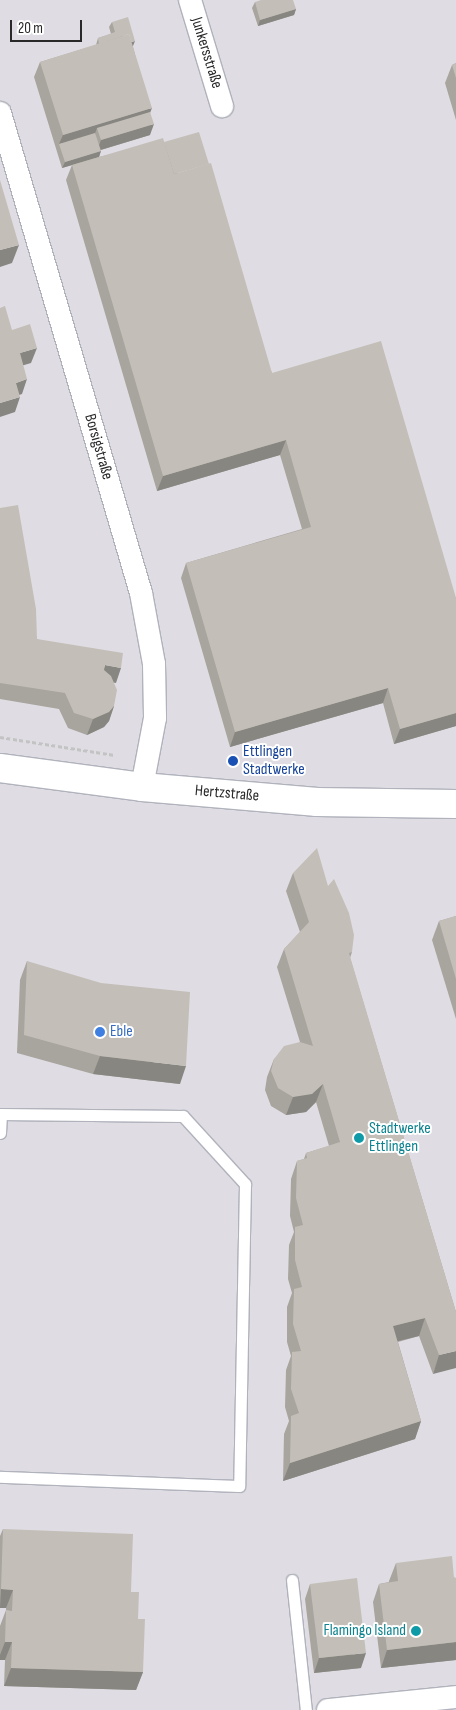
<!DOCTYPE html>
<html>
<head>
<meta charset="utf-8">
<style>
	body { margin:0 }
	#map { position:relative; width:456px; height:1710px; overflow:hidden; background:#eae5dd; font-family:"Sofia Sans Condensed",sans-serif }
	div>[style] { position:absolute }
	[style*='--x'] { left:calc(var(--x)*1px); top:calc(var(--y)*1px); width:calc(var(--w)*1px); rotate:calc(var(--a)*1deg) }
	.industrial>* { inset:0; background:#dfdde3 }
	.path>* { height:3px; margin-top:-1.5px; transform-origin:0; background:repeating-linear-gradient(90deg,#c3c3c3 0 4px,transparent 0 6.5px) }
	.roads { filter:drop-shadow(1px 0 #b0b2bc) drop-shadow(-1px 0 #b0b2bc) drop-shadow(0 1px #b0b2bc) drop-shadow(0 -1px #b0b2bc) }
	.lane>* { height:11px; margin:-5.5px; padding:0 5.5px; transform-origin:5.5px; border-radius:5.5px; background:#fff }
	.street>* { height:22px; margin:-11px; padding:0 11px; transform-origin:11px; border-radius:11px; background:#fff }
	.secondary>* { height:28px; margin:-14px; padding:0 14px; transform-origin:14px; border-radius:14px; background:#fff }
	.wall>* { inset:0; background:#a8a49e }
	.shaded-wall>* { inset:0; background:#888681 }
	.building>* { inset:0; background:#c3bfb8 }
	.dots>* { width:14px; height:14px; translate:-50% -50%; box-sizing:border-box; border:2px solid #fff; border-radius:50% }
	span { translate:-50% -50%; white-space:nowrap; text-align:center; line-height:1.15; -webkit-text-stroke:4px #fff; paint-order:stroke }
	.street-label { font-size:16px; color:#292929 }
	.transit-label { font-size:16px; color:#164399 }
	.left { translate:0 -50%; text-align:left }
	.shop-label { font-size:16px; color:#366cbe }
	.culture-label { font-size:16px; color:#0d838f }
	.right { translate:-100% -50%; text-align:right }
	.scale { position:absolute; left:10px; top:20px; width:72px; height:22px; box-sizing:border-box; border:2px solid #292929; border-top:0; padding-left:6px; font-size:15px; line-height:18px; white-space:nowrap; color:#292929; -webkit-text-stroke:4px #fff; paint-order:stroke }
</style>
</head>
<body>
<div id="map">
	<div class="industrial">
		<i style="clip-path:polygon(0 0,456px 0,456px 1710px,0 1710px)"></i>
	</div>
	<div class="path">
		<i style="--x:0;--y:737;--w:116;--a:8.9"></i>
	</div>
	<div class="roads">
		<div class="lane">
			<i style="--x:0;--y:1114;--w:183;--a:0.6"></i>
			<i style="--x:183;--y:1116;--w:92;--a:47.6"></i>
			<i style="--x:245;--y:1184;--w:302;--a:91.1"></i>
			<i style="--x:239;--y:1486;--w:239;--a:-177.8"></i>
			<i style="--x:0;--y:1133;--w:19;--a:-87"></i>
			<i style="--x:292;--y:1580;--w:131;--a:83.9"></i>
		</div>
		<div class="street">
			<i style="--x:190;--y:0;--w:111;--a:73.2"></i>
			<i style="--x:0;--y:113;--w:500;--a:73.63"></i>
			<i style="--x:141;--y:593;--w:72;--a:79.6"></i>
			<i style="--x:154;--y:664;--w:54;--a:88.9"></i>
			<i style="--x:155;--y:718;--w:70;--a:100.7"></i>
			<i style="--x:328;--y:1710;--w:129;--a:-5.8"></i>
		</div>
		<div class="secondary">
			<i style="--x:0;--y:768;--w:143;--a:7.6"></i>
			<i style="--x:142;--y:787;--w:176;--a:4.9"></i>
			<i style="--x:317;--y:802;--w:139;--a:0.8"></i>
		</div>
	</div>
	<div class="wall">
		<i style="clip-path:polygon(255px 2px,296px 9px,294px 15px,258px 26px,252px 8px)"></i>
		<i style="clip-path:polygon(112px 22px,133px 46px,133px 47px,150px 112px,150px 135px,101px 150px,99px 157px,164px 142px,272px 373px,456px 598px,456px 726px,394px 744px,383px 703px,230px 747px,181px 578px,186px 563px,302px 529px,280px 455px,157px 491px,66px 180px,72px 165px,62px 168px,34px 77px,40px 62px,96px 45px,98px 38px,111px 34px,109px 27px)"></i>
		<i style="clip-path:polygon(456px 63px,456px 120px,445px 83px,452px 65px)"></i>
		<i style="clip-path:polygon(0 508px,37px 639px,116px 683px,114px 682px,114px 706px,109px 721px,104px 727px,87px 735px,68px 728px,59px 709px,0 699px)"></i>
		<i style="clip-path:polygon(293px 873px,328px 886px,352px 952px,350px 958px,456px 1312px,433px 1374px,419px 1336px,398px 1342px,421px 1421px,415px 1439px,283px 1481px,284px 1434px,289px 1421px,285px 1407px,286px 1370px,291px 1356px,287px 1342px,287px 1307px,292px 1293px,288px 1279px,289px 1245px,294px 1232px,290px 1216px,291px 1179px,297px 1161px,304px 1159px,306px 1153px,329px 1146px,316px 1102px,306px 1112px,286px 1115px,271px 1106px,265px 1090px,267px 1077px,274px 1059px,300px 1042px,277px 967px,284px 949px,300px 932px,286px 891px)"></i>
		<i style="clip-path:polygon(456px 916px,456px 1019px,432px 940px,439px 921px)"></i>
		<i style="clip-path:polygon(27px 961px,180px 1084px,93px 1074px,17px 1053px,20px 980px)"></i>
		<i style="clip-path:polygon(3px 1529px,131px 1592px,138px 1619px,143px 1672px,136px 1690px,4px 1686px,5px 1660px,0 1660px,0 1626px,6px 1610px,6px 1608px,0 1608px,0 1536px)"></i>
		<i style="clip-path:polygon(396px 1563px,456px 1578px,456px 1660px,381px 1668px,373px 1602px,379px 1584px,389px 1582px,389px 1581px)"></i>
		<i style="clip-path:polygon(310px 1584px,361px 1668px,314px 1673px,305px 1599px)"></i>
	</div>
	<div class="shaded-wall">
		<i style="clip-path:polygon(296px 9px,294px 15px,258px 26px,260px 20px)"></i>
		<i style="clip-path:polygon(135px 41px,133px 46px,99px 57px,102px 51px)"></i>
		<i style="clip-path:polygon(152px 108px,146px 123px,97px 128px,93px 139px,59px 144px,63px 135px)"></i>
		<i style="clip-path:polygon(154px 124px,150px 135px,97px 151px,101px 140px)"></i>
		<i style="clip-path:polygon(101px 151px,99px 157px,62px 168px,65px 162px)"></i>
		<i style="clip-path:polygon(19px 245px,12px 263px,0 267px,0 250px)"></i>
		<i style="clip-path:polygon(37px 348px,31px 363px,14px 368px,20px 353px)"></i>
		<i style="clip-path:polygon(27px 379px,22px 394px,10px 398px,16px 383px)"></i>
		<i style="clip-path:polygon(20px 397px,15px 412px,0 417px,0 403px)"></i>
		<i style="clip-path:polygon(286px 440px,280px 455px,157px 491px,163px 476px)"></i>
		<i style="clip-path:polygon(105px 665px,121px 668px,116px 683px,100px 680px)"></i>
		<i style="clip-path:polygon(388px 688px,383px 703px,230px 747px,235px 732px)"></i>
		<i style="clip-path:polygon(114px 706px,109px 721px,104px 727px,87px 735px,93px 719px)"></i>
		<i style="clip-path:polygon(456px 713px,456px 726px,394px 744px,400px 729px)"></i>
		<i style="clip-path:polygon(100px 1056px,186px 1066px,180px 1084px,93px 1074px)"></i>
		<i style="clip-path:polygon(323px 1084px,316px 1102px,306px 1112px,286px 1115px,293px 1097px)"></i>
		<i style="clip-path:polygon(425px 1318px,419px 1336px,386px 1344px,393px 1326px)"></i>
		<i style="clip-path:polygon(456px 1351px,456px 1368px,433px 1374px,439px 1355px)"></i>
		<i style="clip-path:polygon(421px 1421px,415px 1439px,283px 1481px,290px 1463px)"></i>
		<i style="clip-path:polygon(1px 1589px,13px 1590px,6px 1608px,0 1608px)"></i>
		<i style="clip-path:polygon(5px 1642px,12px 1642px,5px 1660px,0 1660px,0 1655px)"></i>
		<i style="clip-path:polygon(456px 1642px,456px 1660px,381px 1668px,387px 1650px)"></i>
		<i style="clip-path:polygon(366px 1653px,361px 1668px,314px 1673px,319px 1658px)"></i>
		<i style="clip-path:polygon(11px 1668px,143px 1672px,136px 1690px,4px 1686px)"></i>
	</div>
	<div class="building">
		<i style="clip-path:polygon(261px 0,293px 0,296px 9px,260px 20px,255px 2px)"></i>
		<i style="clip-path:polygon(128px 17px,135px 41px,131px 42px,129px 34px,99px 44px,98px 38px,115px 32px,112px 22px)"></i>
		<i style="clip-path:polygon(129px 34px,152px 108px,63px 135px,40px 62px)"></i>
		<i style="clip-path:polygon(456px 63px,456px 78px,452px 65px)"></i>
		<i style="clip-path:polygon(150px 112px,154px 124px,101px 140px,97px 128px)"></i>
		<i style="clip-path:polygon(199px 132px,209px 164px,174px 174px,164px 142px)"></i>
		<i style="clip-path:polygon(95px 133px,101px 151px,65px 162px,59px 144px)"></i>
		<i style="clip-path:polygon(163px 138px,174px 174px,211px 163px,272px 373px,381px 341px,456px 598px,456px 713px,400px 729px,388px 688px,235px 732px,186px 563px,311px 527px,286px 440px,163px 476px,72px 165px)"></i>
		<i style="clip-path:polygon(0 180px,19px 245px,0 250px)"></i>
		<i style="clip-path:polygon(5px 306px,12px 330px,30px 324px,37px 348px,20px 353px,27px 379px,16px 383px,20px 397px,0 403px,0 308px)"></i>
		<i style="clip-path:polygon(18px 505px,36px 609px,37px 639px,123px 653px,121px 668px,105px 665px,104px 670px,111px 676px,117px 690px,114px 706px,109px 712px,93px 719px,74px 713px,65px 693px,0 683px,0 508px)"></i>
		<i style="clip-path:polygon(317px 848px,328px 886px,334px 879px,349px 913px,354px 935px,352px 952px,349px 953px,456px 1312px,456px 1351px,439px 1355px,425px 1318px,393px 1326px,421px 1421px,290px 1463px,291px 1416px,299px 1413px,291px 1389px,292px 1352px,301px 1351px,293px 1324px,294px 1289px,302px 1287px,295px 1260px,295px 1227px,303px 1225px,296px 1198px,297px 1161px,307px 1158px,306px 1153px,340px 1142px,323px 1084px,312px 1094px,293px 1097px,278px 1088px,271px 1071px,274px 1059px,284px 1046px,300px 1042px,313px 1046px,284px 949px,309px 922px,293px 873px)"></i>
		<i style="clip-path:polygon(456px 916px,456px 979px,439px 921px)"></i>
		<i style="clip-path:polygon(27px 961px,101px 983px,190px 992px,186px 1066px,100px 1056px,24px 1035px)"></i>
		<i style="clip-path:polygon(3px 1529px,133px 1534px,131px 1592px,139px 1592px,138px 1619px,145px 1619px,143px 1672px,11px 1668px,12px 1642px,5px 1642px,6px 1610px,12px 1611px,13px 1590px,1px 1589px)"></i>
		<i style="clip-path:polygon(452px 1556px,454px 1578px,456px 1578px,456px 1642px,387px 1650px,379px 1584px,398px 1581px,396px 1563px)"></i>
		<i style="clip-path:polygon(357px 1578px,366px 1653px,319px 1658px,310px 1584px)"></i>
	</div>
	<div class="dots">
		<i style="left:233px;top:761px;background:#1a4fb4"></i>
		<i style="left:100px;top:1032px;background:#3f7fe0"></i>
		<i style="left:359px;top:1138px;background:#0f9aa8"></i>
		<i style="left:416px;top:1631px;background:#0f9aa8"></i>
	</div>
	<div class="street-label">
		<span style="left:206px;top:53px;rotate:73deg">Junkersstraße</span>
		<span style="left:98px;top:447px;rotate:74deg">Borsigstraße</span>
		<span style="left:227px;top:794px;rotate:5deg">Hertzstraße</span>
	</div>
	<div class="transit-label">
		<span class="left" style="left:243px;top:761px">Ettlingen<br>Stadtwerke</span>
	</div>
	<div class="shop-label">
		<span class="left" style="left:110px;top:1032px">Eble</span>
	</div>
	<div class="culture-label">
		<span class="left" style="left:369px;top:1138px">Stadtwerke<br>Ettlingen</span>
		<span class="right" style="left:406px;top:1631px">Flamingo Island</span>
	</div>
	<div class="scale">20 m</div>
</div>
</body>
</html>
